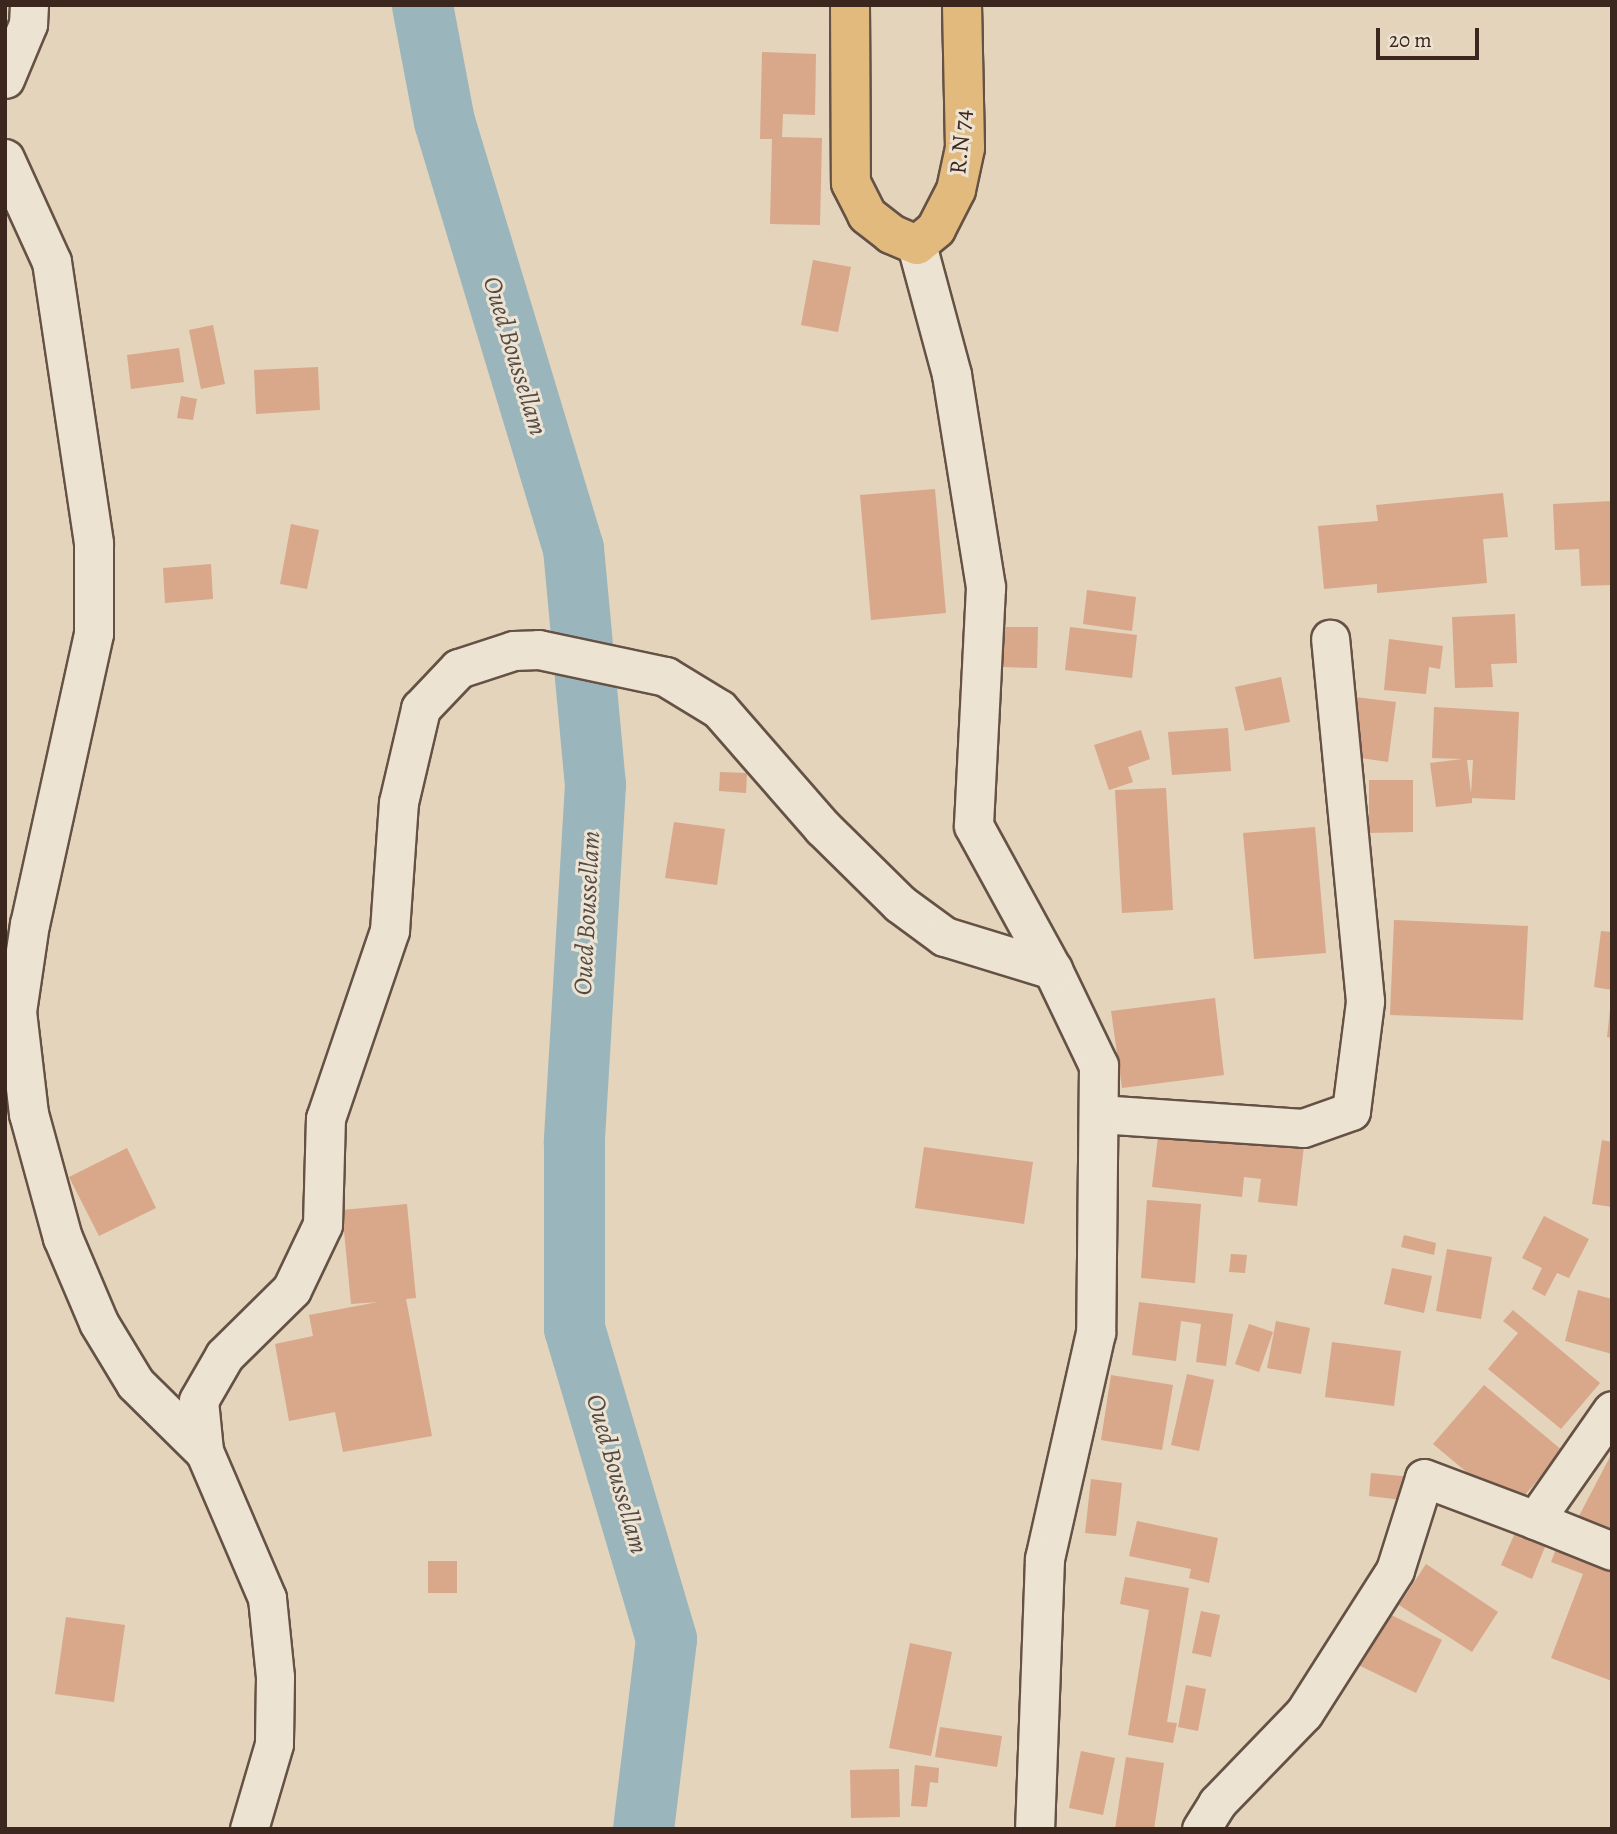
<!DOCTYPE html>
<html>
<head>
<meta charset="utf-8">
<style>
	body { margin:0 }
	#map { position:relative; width:1617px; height:1834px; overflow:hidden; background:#e3d4bb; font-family:Alegreya,serif }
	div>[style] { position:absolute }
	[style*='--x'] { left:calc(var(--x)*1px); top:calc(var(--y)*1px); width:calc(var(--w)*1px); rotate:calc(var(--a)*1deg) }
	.river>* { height:61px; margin:-30.5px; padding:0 30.5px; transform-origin:30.5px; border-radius:30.5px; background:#9ab5bb }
	.building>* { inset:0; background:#d9a78a }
	.roads { filter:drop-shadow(2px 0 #655245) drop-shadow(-2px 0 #655245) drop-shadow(0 2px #655245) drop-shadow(0 -2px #655245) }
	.street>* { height:37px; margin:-18.5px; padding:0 18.5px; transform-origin:18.5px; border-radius:18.5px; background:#ede3d3 }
	.secondary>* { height:38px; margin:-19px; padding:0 19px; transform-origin:19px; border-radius:19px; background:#ede3d3 }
	.primary>* { height:38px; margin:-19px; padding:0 19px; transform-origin:19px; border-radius:19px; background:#e2ba7e }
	span { translate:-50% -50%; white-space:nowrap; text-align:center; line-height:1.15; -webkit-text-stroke:6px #ede3d3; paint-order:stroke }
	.street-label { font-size:24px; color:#3b271e }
	.water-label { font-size:26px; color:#534a45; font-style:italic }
	.frame { position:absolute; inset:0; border:7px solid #3b271e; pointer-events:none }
	.scale { position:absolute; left:1376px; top:28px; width:103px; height:32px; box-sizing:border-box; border:4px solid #3b271e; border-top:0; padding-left:9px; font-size:21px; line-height:24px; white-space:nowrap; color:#3b271e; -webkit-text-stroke:5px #ede3d3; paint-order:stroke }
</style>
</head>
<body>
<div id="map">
	<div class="river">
		<i style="--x:422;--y:5;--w:118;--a:79.3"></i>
		<i style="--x:444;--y:121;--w:446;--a:73.2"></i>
		<i style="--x:573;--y:548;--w:237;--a:84.7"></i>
		<i style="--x:595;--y:784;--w:359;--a:93.4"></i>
		<i style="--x:574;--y:1142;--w:186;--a:90"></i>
		<i style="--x:574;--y:1328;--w:324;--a:73.5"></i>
		<i style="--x:666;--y:1639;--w:191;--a:96.9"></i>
	</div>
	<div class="building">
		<i style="clip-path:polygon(762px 52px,816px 54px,815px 115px,783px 114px,782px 137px,822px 138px,820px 225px,770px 224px,772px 139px,760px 139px)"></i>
		<i style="clip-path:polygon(813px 260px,851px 267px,838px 332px,801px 325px)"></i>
		<i style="clip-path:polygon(213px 325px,225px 384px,201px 389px,189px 330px)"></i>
		<i style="clip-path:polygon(179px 348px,184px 382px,131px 389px,127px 355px)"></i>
		<i style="clip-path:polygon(318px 367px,320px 410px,256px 414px,254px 370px)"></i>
		<i style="clip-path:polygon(181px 396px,197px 399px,193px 420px,177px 418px)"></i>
		<i style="clip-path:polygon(935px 489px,946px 613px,871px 620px,860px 495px)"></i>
		<i style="clip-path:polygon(1503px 493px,1508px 537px,1483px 539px,1487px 583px,1377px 593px,1377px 584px,1324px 589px,1318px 526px,1378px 521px,1376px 505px)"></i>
		<i style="clip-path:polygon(1612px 501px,1612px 585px,1581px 586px,1579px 549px,1555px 550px,1553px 504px)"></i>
		<i style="clip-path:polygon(291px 524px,319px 530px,307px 589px,280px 584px)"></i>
		<i style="clip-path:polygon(211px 564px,213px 599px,165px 603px,163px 568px)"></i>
		<i style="clip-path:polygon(1087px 590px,1136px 597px,1132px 631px,1083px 624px)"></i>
		<i style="clip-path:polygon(1515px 614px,1517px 663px,1491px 664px,1493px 687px,1455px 688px,1452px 617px)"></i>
		<i style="clip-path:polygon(1004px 627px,1038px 627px,1037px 668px,1003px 667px)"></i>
		<i style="clip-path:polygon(1070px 627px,1137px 635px,1132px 678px,1065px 670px)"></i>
		<i style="clip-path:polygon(1389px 639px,1443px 646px,1440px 669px,1429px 667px,1426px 694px,1384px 690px)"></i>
		<i style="clip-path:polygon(1281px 677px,1290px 722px,1245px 731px,1235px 687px)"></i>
		<i style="clip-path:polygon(1355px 697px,1396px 702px,1388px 762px,1347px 756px)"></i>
		<i style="clip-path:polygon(evenodd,1434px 707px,1519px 712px,1515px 800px,1472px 798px,1472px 803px,1436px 807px,1430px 763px,1462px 759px,1432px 758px,1434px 707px,1467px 760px,1473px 760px,1471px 794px,1467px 760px)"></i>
		<i style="clip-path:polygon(1228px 728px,1231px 771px,1172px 775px,1168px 732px)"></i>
		<i style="clip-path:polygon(1141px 730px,1150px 759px,1128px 767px,1133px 782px,1109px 790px,1094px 745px)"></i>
		<i style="clip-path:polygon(720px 772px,747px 773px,746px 793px,719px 791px)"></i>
		<i style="clip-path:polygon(1369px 780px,1413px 780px,1413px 832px,1369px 833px)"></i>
		<i style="clip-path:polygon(1166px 788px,1173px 910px,1122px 913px,1115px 790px)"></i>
		<i style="clip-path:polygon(674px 822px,725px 829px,717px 885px,665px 878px)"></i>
		<i style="clip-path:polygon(1315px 827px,1326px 953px,1254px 959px,1243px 833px)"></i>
		<i style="clip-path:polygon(1394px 920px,1528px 926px,1523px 1020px,1390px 1015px)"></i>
		<i style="clip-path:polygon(1601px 931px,1612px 932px,1612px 990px,1594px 987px)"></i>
		<i style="clip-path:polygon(1215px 998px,1224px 1075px,1122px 1088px,1111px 1011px)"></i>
		<i style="clip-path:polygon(1610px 1010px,1612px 1010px,1612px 1038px,1607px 1037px)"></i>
		<i style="clip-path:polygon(1159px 1128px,1304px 1146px,1297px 1206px,1258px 1202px,1261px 1179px,1244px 1177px,1242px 1197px,1152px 1187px)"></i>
		<i style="clip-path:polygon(1602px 1140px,1612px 1142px,1612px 1207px,1592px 1204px)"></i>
		<i style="clip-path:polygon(924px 1147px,1033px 1162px,1024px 1224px,915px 1208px)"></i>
		<i style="clip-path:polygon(127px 1148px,156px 1208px,99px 1236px,69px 1177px)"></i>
		<i style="clip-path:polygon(1147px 1200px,1201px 1204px,1195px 1283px,1141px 1278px)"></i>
		<i style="clip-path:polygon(407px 1204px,416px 1298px,406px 1299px,432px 1436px,343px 1452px,335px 1412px,289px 1421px,275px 1344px,313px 1336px,309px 1315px,378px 1302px,351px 1304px,342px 1210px)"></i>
		<i style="clip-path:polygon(1544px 1216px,1589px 1239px,1569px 1278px,1557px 1273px,1545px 1296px,1532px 1289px,1542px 1268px,1522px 1258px)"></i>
		<i style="clip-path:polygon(1404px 1235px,1436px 1243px,1434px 1255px,1401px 1247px)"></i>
		<i style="clip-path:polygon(1447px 1249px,1492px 1257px,1481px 1319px,1436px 1311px)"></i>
		<i style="clip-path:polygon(1231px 1254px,1247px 1255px,1245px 1273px,1229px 1272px)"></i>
		<i style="clip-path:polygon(1392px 1268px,1432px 1276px,1424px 1313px,1384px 1304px)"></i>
		<i style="clip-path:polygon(1578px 1290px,1612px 1299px,1612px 1354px,1565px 1341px)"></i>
		<i style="clip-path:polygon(1139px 1302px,1233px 1314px,1226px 1366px,1196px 1362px,1201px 1324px,1181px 1321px,1176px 1361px,1132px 1355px)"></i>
		<i style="clip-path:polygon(1513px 1310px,1600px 1383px,1561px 1429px,1488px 1369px,1518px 1333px,1503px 1321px)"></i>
		<i style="clip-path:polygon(1276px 1321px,1310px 1328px,1301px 1374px,1267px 1368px)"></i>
		<i style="clip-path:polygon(1249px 1324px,1273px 1332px,1259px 1372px,1235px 1364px)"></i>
		<i style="clip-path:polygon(1332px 1342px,1401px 1351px,1394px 1406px,1325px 1397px)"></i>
		<i style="clip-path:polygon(1187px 1374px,1214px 1380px,1199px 1451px,1171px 1445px)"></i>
		<i style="clip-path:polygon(1111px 1375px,1173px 1385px,1162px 1450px,1101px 1440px)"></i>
		<i style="clip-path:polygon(1484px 1385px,1563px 1451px,1512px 1510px,1433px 1444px)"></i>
		<i style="clip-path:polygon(1612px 1453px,1612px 1533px,1579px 1516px)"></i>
		<i style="clip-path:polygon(1371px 1473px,1421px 1478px,1419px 1502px,1369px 1496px)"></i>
		<i style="clip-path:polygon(1091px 1479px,1122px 1483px,1116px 1536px,1085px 1533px)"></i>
		<i style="clip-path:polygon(1521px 1519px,1551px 1532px,1532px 1579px,1501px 1565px)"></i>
		<i style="clip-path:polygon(1137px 1521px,1218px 1538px,1209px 1583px,1189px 1578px,1191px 1569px,1129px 1556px)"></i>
		<i style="clip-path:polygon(1558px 1544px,1612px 1565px,1612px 1681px,1551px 1658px,1583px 1574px,1551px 1562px)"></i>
		<i style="clip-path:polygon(428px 1561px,457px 1561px,457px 1593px,428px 1593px)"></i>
		<i style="clip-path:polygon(1426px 1564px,1498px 1612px,1472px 1652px,1399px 1605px)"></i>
		<i style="clip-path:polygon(1125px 1577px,1189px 1588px,1167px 1722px,1177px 1723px,1173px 1743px,1128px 1735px,1149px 1610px,1120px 1604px)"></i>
		<i style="clip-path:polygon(1373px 1606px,1442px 1640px,1416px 1693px,1346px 1659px)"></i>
		<i style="clip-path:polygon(1201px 1611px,1220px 1615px,1211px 1657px,1192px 1653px)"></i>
		<i style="clip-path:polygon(66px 1617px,125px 1625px,114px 1702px,55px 1694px)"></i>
		<i style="clip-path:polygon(910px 1643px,952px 1652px,931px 1756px,889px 1748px)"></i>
		<i style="clip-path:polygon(1186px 1685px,1206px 1689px,1198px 1731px,1178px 1727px)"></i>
		<i style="clip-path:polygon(940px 1727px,1002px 1736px,997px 1767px,935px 1757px)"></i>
		<i style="clip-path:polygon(1081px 1751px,1115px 1758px,1103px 1815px,1069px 1808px)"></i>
		<i style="clip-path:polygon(1126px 1757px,1164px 1763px,1154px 1829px,1115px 1829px)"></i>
		<i style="clip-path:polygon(915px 1765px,939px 1768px,938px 1783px,930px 1782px,927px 1807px,911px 1806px)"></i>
		<i style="clip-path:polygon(899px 1769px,900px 1817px,851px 1818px,850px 1770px)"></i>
	</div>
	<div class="roads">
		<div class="street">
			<i style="--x:5;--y:79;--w:60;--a:-67.3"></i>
			<i style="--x:28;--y:24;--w:19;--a:-87"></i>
			<i style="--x:1099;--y:1114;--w:204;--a:3.9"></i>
			<i style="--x:1303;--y:1128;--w:51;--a:-19.5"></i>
			<i style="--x:1351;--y:1111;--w:111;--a:-82.7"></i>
			<i style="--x:1365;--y:1001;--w:364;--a:-95.5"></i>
			<i style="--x:204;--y:1451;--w:160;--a:66.8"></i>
			<i style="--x:267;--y:1598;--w:79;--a:84.2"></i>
			<i style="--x:275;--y:1677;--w:67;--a:90.9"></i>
			<i style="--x:274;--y:1744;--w:89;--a:106.4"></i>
			<i style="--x:1535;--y:1520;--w:83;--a:21.9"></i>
			<i style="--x:1201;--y:1829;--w:31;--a:-58"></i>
			<i style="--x:1217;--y:1803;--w:125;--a:-46"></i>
			<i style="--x:1304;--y:1713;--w:169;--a:-57.5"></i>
			<i style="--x:1395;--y:1570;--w:96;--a:-72.5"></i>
			<i style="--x:1424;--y:1478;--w:119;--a:20.7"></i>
			<i style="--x:1535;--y:1520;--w:134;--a:-55"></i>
		</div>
		<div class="secondary">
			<i style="--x:5;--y:159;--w:113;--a:65.5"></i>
			<i style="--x:52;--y:262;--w:285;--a:81.5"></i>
			<i style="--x:94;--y:544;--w:90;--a:90"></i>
			<i style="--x:94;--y:634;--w:297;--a:102.4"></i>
			<i style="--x:30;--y:924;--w:89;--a:98.4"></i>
			<i style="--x:17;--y:1012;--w:103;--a:83.3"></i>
			<i style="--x:29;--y:1114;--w:129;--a:74.7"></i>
			<i style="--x:63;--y:1238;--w:92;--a:67"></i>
			<i style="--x:99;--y:1323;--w:71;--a:58.8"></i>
			<i style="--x:136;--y:1384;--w:95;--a:44.6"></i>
			<i style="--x:917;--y:245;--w:135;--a:74.9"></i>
			<i style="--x:952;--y:375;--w:216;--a:80.9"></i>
			<i style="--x:986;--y:588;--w:238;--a:92.9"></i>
			<i style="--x:974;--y:826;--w:164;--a:61.3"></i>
			<i style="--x:1053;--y:970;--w:106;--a:64.4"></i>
			<i style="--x:1099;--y:1066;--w:267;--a:90.6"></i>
			<i style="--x:1096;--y:1333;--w:232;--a:102.7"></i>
			<i style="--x:1045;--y:1559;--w:270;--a:92.1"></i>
			<i style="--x:204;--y:1451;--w:50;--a:-95.7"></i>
			<i style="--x:199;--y:1401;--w:52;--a:-60"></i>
			<i style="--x:225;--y:1356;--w:94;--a:-44.6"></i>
			<i style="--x:292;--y:1290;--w:72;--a:-64.5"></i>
			<i style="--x:323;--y:1225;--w:106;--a:-88.4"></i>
			<i style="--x:326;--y:1119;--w:199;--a:-71.2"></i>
			<i style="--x:390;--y:931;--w:128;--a:-86"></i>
			<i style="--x:399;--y:803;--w:97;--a:-76.8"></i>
			<i style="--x:421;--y:709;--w:55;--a:-46.5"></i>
			<i style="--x:459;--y:669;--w:58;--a:-18.1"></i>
			<i style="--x:514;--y:651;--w:25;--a:-2"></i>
			<i style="--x:539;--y:650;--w:130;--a:12"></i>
			<i style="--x:666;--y:677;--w:63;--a:31.4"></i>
			<i style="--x:720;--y:710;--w:157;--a:48.9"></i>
			<i style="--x:823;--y:828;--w:108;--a:44.6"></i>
			<i style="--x:900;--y:904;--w:56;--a:36.3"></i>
			<i style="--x:945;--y:937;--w:113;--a:17"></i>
		</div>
		<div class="primary">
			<i style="--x:850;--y:5;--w:178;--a:89.7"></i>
			<i style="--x:851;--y:183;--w:36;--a:63"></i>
			<i style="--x:867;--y:215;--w:31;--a:38"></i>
			<i style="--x:891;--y:234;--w:28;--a:23"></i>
			<i style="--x:917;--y:245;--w:25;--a:-40"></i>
			<i style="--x:936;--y:229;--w:44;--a:-62.9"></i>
			<i style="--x:956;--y:190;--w:43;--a:-77.9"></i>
			<i style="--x:965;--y:148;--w:143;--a:-91.2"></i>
		</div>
	</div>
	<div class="street-label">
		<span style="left:961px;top:142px;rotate:-85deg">R.N 74</span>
	</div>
	<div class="water-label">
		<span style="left:515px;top:356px;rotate:73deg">Oued Boussellam</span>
		<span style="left:587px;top:913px;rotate:-87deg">Oued Boussellam</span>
		<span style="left:617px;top:1474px;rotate:74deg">Oued Boussellam</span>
	</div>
	<div class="frame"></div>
	<div class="scale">20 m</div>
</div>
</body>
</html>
